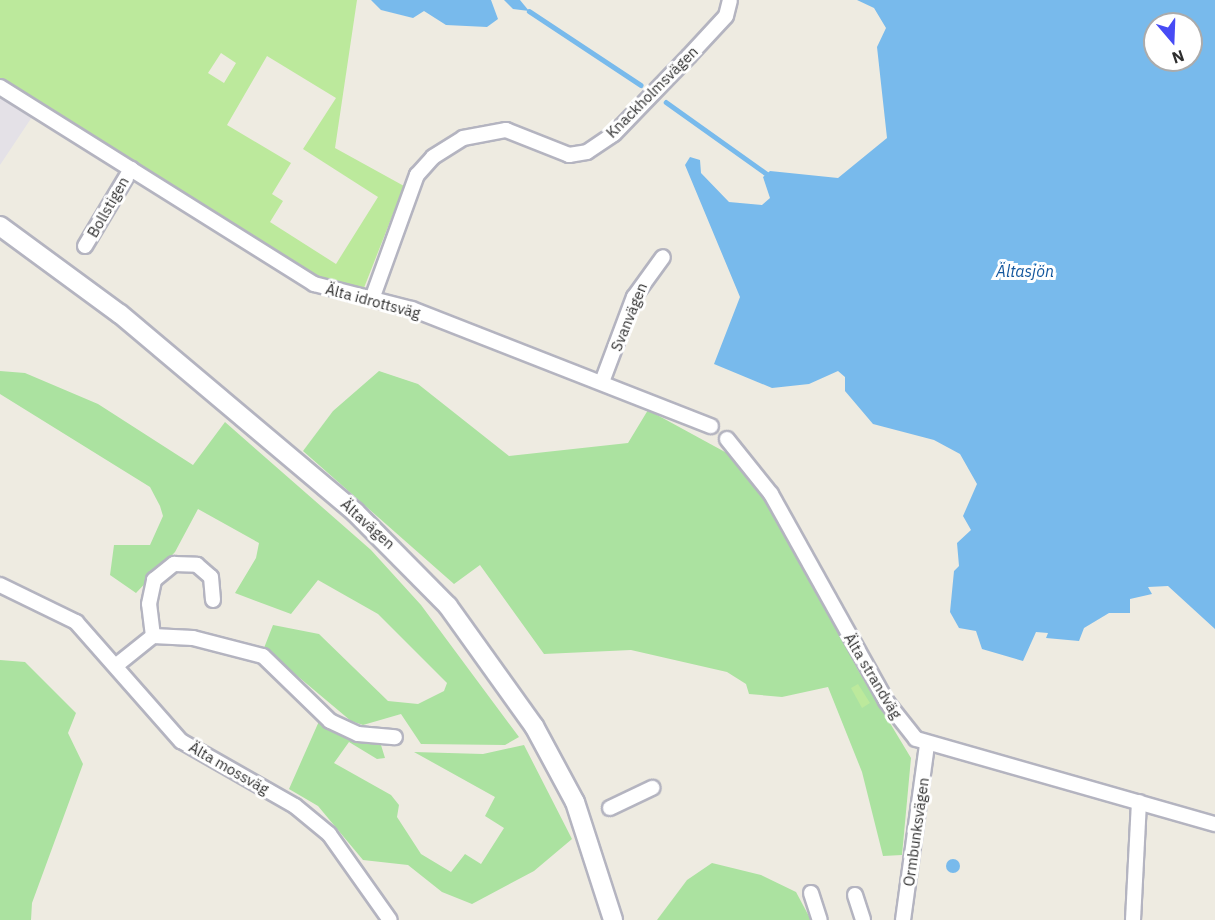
<!DOCTYPE html>
<html>
<head>
<meta charset="utf-8">
<style>
	body { margin:0 }
	#map { position:relative; width:1215px; height:920px; overflow:hidden; background:#eeebe1; font-family:"IBM Plex Sans",sans-serif }
	div>[style] { position:absolute }
	[style*='--x'] { left:calc(var(--x)*1px); top:calc(var(--y)*1px); width:calc(var(--w)*1px); rotate:calc(var(--a)*1deg) }
	.industrial>* { inset:0; background:#e4e1e7 }
	.green>* { inset:0; background:#abe2a0 }
	.pitch>* { inset:0; background:#bce99c }
	.water>* { inset:0; background:#78baec }
	.round { border-radius:50% }
	.stream>* { height:4.5px; margin:-2.25px; padding:0 2.25px; transform-origin:2.25px; border-radius:2.25px; background:#78baec }
	.roads { filter:drop-shadow(2px 0 #b4b4c0) drop-shadow(-2px 0 #b4b4c0) drop-shadow(0 2px #b4b4c0) drop-shadow(0 -2px #b4b4c0) }
	.minor>* { height:14px; margin:-7px; padding:0 7px; transform-origin:7px; border-radius:7px; background:#fff }
	.secondary>* { height:18px; margin:-9px; padding:0 9px; transform-origin:9px; border-radius:9px; background:#fff }
	span { translate:-50% -50%; white-space:nowrap; text-align:center; line-height:1.15; -webkit-text-stroke:6px #fff; paint-order:stroke }
	.street-label { font-size:15px; color:#2e2e2e }
	.water-label { font-size:16px; color:#12569d; font-style:italic }
	.north { position:absolute; left:1143px; top:12px; width:60px; height:60px; box-sizing:border-box; background:#fff; border:2px solid #ababab; border-radius:50%; rotate:161deg; font-size:16px; font-weight:700; line-height:24px; text-align:center; color:#2e2e2e }
	.north::after { content:''; display:block; margin:auto; width:21px; height:27px; background:#474bf5; clip-path:polygon(50% 0,100% 100%,50% 72%,0 100%) }
</style>
</head>
<body>
<div id="map">
	<div class="industrial">
		<i style="clip-path:polygon(0 92px,34px 114px,0 165px)"></i>
	</div>
	<div class="green">
		<i style="clip-path:polygon(0 371px,25px 373px,98px 404px,193px 465px,225px 422px,371px 550px,421px 605px,519px 737px,505px 745px,421px 744px,401px 714px,363px 725px,351px 721px,264px 648px,273px 625px,319px 634px,388px 701px,418px 704px,444px 691px,447px 683px,378px 614px,318px 580px,291px 614px,235px 593px,256px 558px,259px 543px,198px 509px,175px 552px,136px 593px,110px 575px,114px 545px,150px 545px,163px 516px,160px 506px,150px 487px,0 394px)"></i>
		<i style="clip-path:polygon(379px 371px,418px 384px,509px 456px,628px 443px,648px 410px,736px 458px,783px 517px,858px 670px,911px 758px,902px 855px,883px 856px,862px 772px,828px 687px,782px 697px,749px 694px,746px 684px,727px 672px,631px 650px,544px 654px,480px 565px,454px 584px,303px 451px,333px 411px)"></i>
		<i style="clip-path:polygon(0 660px,25px 662px,76px 713px,68px 733px,83px 764px,32px 903px,31px 920px,0 920px)"></i>
		<i style="clip-path:polygon(320px 719px,381px 745px,385px 758px,377px 759px,349px 742px,334px 763px,391px 795px,399px 805px,397px 817px,421px 854px,451px 872px,465px 854px,481px 864px,504px 828px,485px 816px,495px 797px,414px 752px,483px 754px,524px 745px,572px 839px,534px 871px,472px 904px,442px 892px,408px 865px,363px 860px,318px 806px,289px 789px)"></i>
		<i style="clip-path:polygon(712px 863px,761px 875px,796px 892px,811px 920px,657px 920px,687px 880px)"></i>
	</div>
	<div class="pitch">
		<i style="clip-path:polygon(evenodd,0 0,357px 0,335px 148px,404px 186px,360px 298px,326px 289px,175px 196px,175px 189px,134px 162px,0 84px,0 0,221px 53px,236px 63px,224px 83px,208px 73px,221px 53px,0 0,267px 56px,336px 98px,303px 149px,378px 197px,336px 264px,270px 222px,283px 201px,272px 194px,291px 163px,227px 125px,267px 56px)"></i>
		<i style="clip-path:polygon(858px 684px,870px 703px,862px 708px,851px 688px)"></i>
	</div>
	<div class="water">
		<i style="clip-path:polygon(371px 0,491px 0,498px 19px,487px 27px,446px 25px,424px 11px,413px 18px,381px 10px)"></i>
		<i style="clip-path:polygon(504px 0,520px 0,529px 11px,513px 9px)"></i>
		<i style="clip-path:polygon(evenodd,857px 0,1215px 0,1215px 629px,1168px 586px,1148px 587px,1152px 594px,1130px 599px,1130px 613px,1109px 613px,1084px 628px,1079px 641px,1046px 638px,1048px 633px,1036px 632px,1023px 661px,982px 649px,976px 631px,959px 628px,950px 612px,954px 571px,959px 566px,957px 543px,971px 530px,963px 516px,977px 484px,960px 454px,934px 440px,873px 424px,845px 391px,845px 377px,838px 371px,809px 384px,772px 388px,714px 364px,740px 297px,685px 165px,690px 157px,700px 160px,701px 173px,729px 202px,762px 205px,770px 198px,763px 177px,770px 171px,838px 178px,887px 138px,877px 47px,886px 28px,874px 8px,857px 0,1155px 24px,1191px 24px,1191px 60px,1155px 60px,1155px 24px)"></i>
		<i class="round" style="left:946px;top:859px;width:14px;height:14px"></i>
	</div>
	<div class="stream">
		<i style="--x:529;--y:11;--w:134;--a:33.5"></i>
		<i style="--x:666;--y:102;--w:124;--a:35.5"></i>
	</div>
	<div class="roads">
		<div class="minor">
			<i style="--x:0;--y:87;--w:371;--a:32.1"></i>
			<i style="--x:314;--y:284;--w:101;--a:14.3"></i>
			<i style="--x:412;--y:309;--w:321;--a:21.4"></i>
			<i style="--x:85;--y:246;--w:90;--a:-59.1"></i>
			<i style="--x:372;--y:299;--w:132;--a:-70.1"></i>
			<i style="--x:417;--y:175;--w:24;--a:-48"></i>
			<i style="--x:433;--y:157;--w:36;--a:-32"></i>
			<i style="--x:463;--y:138;--w:44;--a:-10.5"></i>
			<i style="--x:506;--y:130;--w:68;--a:21.6"></i>
			<i style="--x:569;--y:155;--w:18;--a:-9"></i>
			<i style="--x:587;--y:152;--w:32;--a:-34"></i>
			<i style="--x:614;--y:134;--w:108;--a:-46.1"></i>
			<i style="--x:689;--y:56;--w:54;--a:-47.2"></i>
			<i style="--x:726;--y:16;--w:16;--a:-76"></i>
			<i style="--x:602;--y:382;--w:91;--a:-69.4"></i>
			<i style="--x:634;--y:297;--w:49;--a:-54.1"></i>
			<i style="--x:727;--y:439;--w:70;--a:51.3"></i>
			<i style="--x:771;--y:494;--w:237;--a:60.9"></i>
			<i style="--x:886;--y:701;--w:48;--a:51.7"></i>
			<i style="--x:916;--y:739;--w:311;--a:15.9"></i>
			<i style="--x:0;--y:585;--w:85;--a:26"></i>
			<i style="--x:76;--y:622;--w:159;--a:48.6"></i>
			<i style="--x:181;--y:741;--w:131;--a:29.7"></i>
			<i style="--x:295;--y:806;--w:44;--a:39.5"></i>
			<i style="--x:329;--y:834;--w:105;--a:54.7"></i>
			<i style="--x:153;--y:636;--w:32;--a:-97"></i>
			<i style="--x:149;--y:604;--w:25;--a:-78"></i>
			<i style="--x:154;--y:580;--w:26;--a:-39"></i>
			<i style="--x:174;--y:564;--w:23;--a:2"></i>
			<i style="--x:197;--y:565;--w:18;--a:41"></i>
			<i style="--x:211;--y:577;--w:23;--a:85"></i>
			<i style="--x:118;--y:664;--w:45;--a:-38.7"></i>
			<i style="--x:153;--y:636;--w:40;--a:2.9"></i>
			<i style="--x:193;--y:638;--w:72;--a:14.4"></i>
			<i style="--x:263;--y:656;--w:93;--a:44.1"></i>
			<i style="--x:330;--y:721;--w:31;--a:25"></i>
			<i style="--x:358;--y:734;--w:37;--a:5"></i>
			<i style="--x:610;--y:808;--w:47;--a:-25.5"></i>
			<i style="--x:811;--y:893;--w:28;--a:72"></i>
			<i style="--x:855;--y:895;--w:26;--a:72"></i>
			<i style="--x:903;--y:920;--w:177;--a:-82.2"></i>
			<i style="--x:1133;--y:920;--w:118;--a:-87.1"></i>
		</div>
		<div class="secondary">
			<i style="--x:0;--y:226;--w:149;--a:36.3"></i>
			<i style="--x:120;--y:314;--w:307;--a:40.1"></i>
			<i style="--x:355;--y:512;--w:132;--a:45.3"></i>
			<i style="--x:448;--y:606;--w:148;--a:54.4"></i>
			<i style="--x:534;--y:726;--w:86;--a:61.7"></i>
			<i style="--x:575;--y:802;--w:124;--a:72.1"></i>
		</div>
	</div>
	<div class="street-label">
		<span style="left:652px;top:92px;rotate:-45deg">Knackholmsvägen</span>
		<span style="left:108px;top:207px;rotate:-60deg">Bollstigen</span>
		<span style="left:373px;top:301px;rotate:15deg">Älta idrottsväg</span>
		<span style="left:629px;top:317px;rotate:-68deg">Svanvägen</span>
		<span style="left:368px;top:524px;rotate:42deg">Ältavägen</span>
		<span style="left:873px;top:676px;rotate:59deg">Älta strandväg</span>
		<span style="left:229px;top:768px;rotate:30deg">Älta mossväg</span>
		<span style="left:916px;top:832px;rotate:-82deg">Ormbunksvägen</span>
	</div>
	<div class="water-label">
		<span style="left:1025px;top:271px">Ältasjön</span>
	</div>
	<div class="north">N</div>
</div>
</body>
</html>
